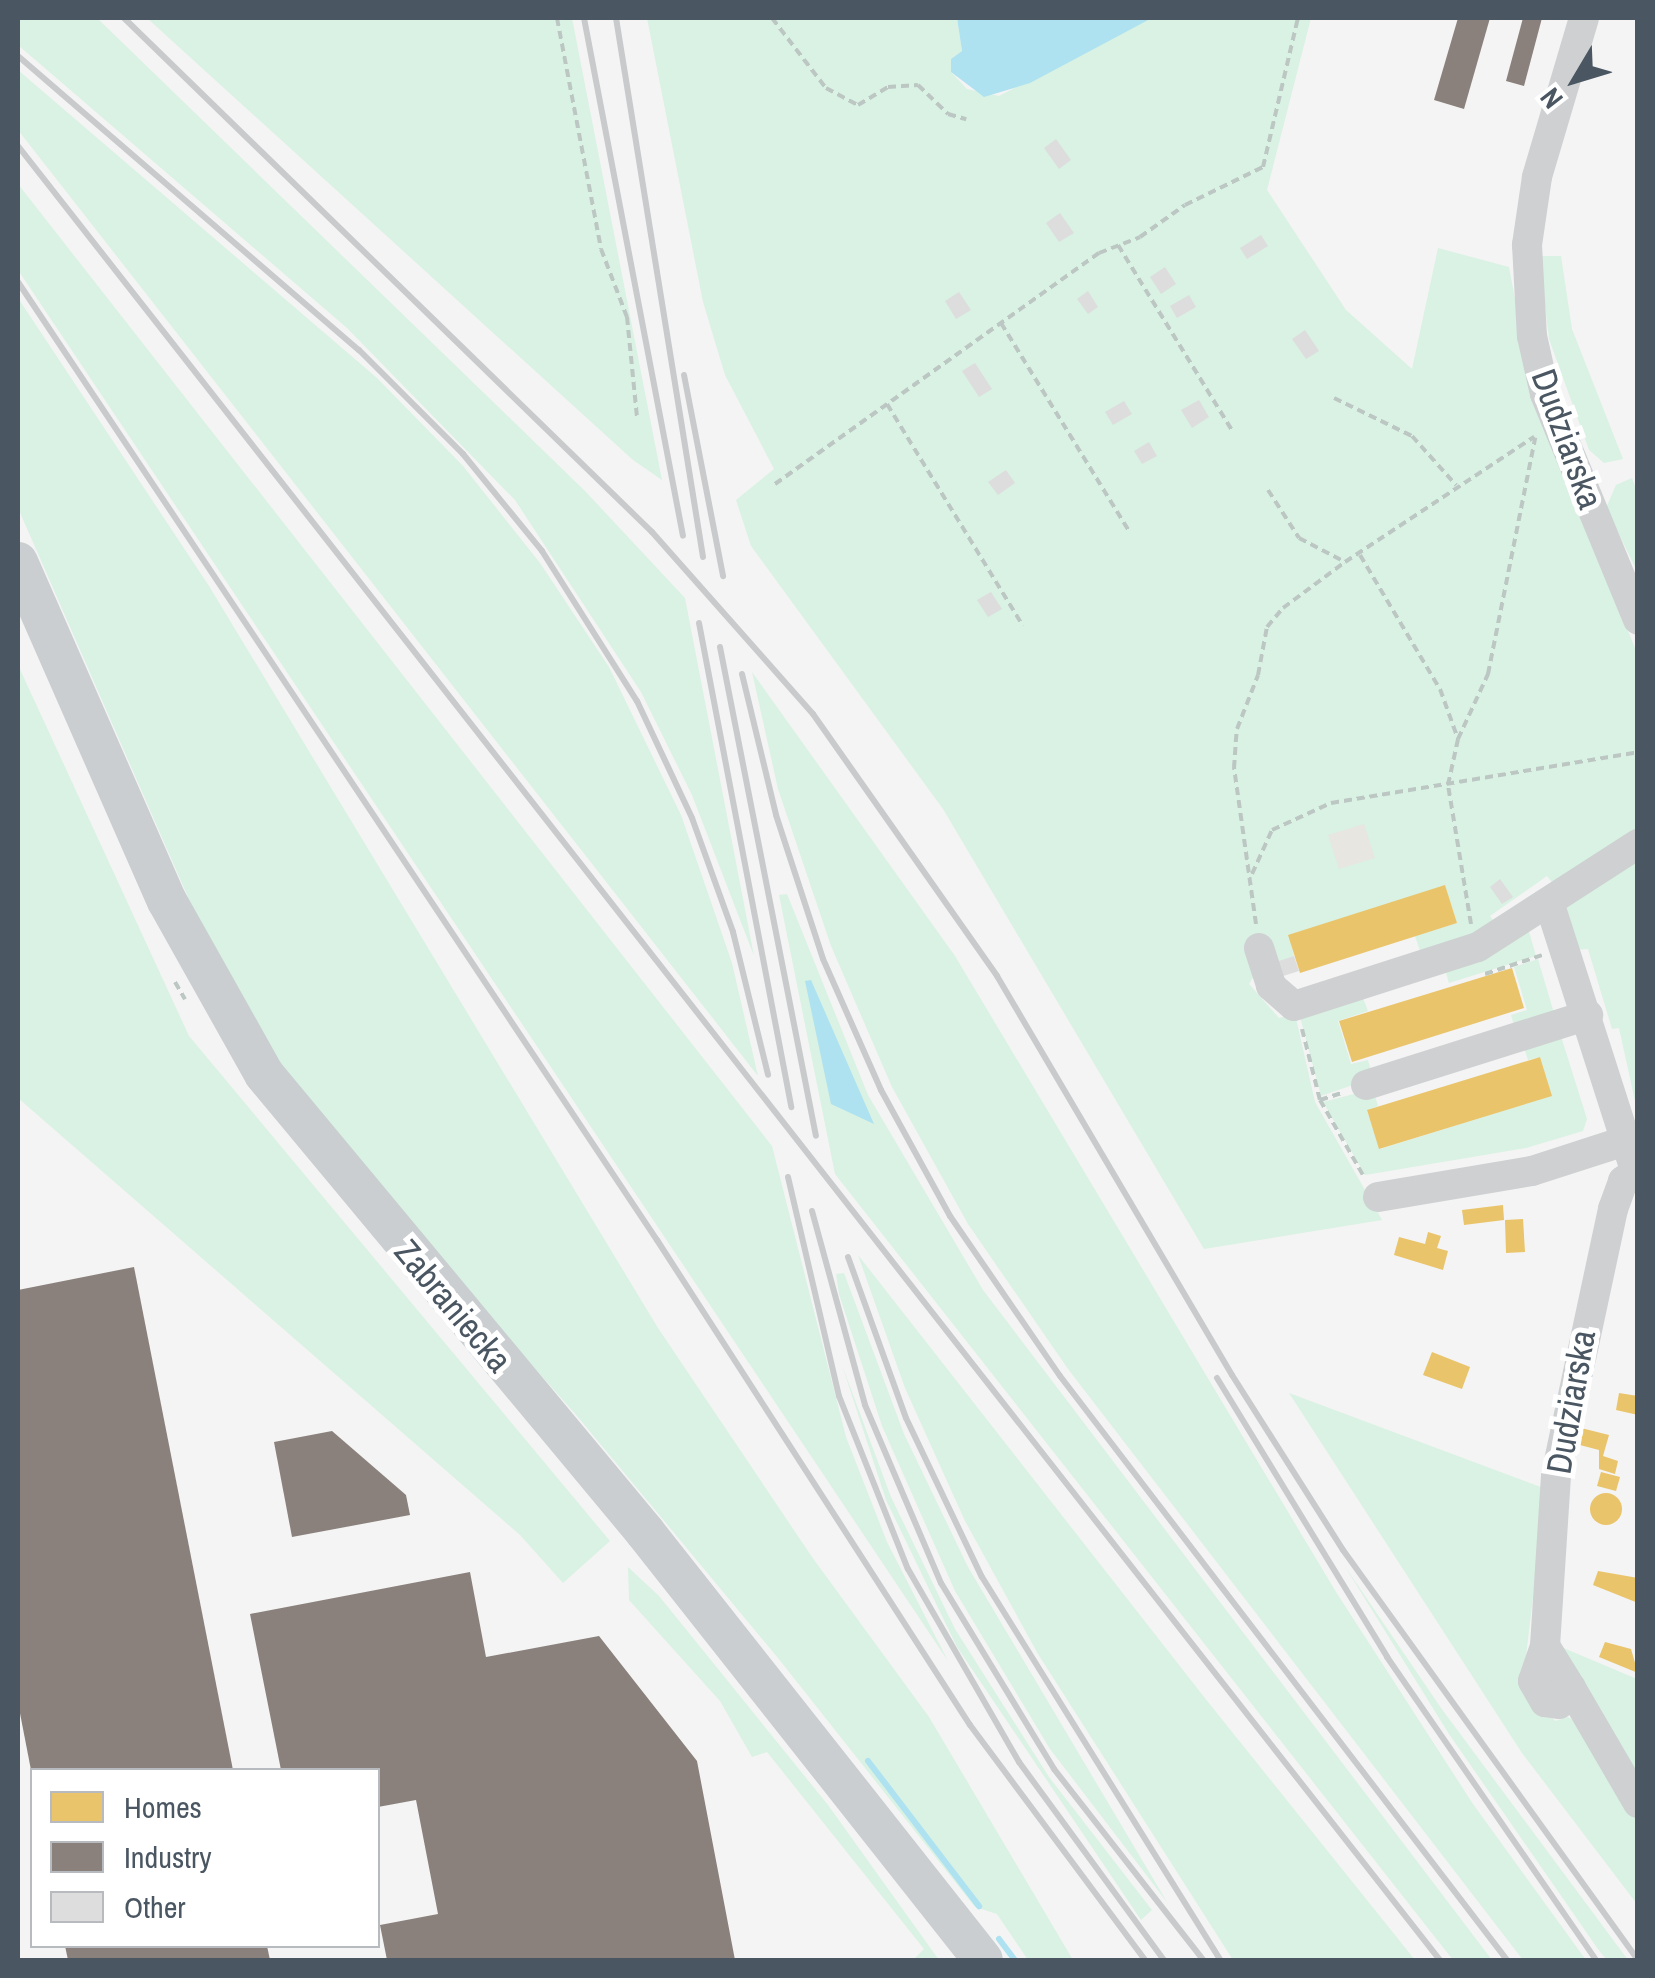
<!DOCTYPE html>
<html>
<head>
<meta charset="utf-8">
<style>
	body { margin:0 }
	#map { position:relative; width:1655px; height:1978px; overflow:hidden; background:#f4f4f4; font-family:"Archivo Narrow",sans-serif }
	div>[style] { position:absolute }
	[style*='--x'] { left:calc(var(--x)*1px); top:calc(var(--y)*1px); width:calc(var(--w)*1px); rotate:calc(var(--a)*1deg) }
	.green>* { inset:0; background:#d9f2e3 }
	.sand>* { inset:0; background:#e7e6e1 }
	.water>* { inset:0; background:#aee2f0 }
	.homes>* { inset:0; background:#e9c46a }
	.round { border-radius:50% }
	.industry>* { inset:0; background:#8a817c }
	.stream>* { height:6px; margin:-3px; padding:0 3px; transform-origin:3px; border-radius:3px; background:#aee2f0 }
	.building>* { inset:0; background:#ddddde }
	.path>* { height:4px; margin-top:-2px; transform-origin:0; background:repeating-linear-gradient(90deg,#bcc7c4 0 8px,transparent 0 13px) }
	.minor>* { height:30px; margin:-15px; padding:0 15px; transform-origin:15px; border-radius:15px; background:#ced0d2 }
	.major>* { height:40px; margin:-20px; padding:0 20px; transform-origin:20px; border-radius:20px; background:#caced1 }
	.rail>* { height:6px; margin:-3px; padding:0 3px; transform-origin:3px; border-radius:3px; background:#c9cacc }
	span { translate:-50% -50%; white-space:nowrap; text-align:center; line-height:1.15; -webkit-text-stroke:10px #fff; paint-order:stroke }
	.street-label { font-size:35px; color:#4a5661 }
	.frame { position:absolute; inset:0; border:20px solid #4a5661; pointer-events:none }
	.legend { position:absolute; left:30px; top:1768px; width:350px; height:180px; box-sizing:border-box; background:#fff; border:2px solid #b7bbc0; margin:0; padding:12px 18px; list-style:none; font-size:30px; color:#4a5661 }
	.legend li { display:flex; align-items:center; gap:20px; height:50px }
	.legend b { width:50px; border:2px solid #b7bbc0 }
	.north { position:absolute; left:1525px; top:30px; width:100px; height:100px; -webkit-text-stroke:8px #fff; paint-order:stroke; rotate:232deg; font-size:28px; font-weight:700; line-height:40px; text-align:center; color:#4a5661 }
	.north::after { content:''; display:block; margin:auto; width:35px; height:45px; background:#4a5661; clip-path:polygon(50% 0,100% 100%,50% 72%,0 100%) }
</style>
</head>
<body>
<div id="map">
	<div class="green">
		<i style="clip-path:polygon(18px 18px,97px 18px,585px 491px,685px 598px,754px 956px,692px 795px,641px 692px,515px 500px,347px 328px,18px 45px)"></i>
		<i style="clip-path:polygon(147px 18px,572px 18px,662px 480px,633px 460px)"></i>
		<i style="clip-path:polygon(647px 18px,957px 18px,962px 51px,951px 59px,951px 72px,967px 89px,999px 96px,1152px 18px,1311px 18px,1267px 190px,1346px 310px,1412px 369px,1438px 248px,1509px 267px,1535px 404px,1637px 653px,1637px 832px,1555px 886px,1547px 876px,1490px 916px,1496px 924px,1423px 960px,1415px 936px,1457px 923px,1445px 886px,1289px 935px,1294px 956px,1255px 974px,1249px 984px,1279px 1018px,1295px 1014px,1315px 1102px,1382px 1220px,1204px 1249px,943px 809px,751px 546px,736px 500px,774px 469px,725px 375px,703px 302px)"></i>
		<i style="clip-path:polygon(18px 70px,377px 378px,463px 466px,540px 563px,609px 667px,681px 815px,732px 963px,758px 1076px,18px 130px)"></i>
		<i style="clip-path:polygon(18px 184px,772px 1146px,846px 1437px,887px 1542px,948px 1661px,18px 270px)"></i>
		<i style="clip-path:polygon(1539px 256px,1561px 256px,1572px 329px,1623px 459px,1604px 463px,1589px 450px,1549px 339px)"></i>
		<i style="clip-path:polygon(18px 298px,209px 586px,658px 1328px,812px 1557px,929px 1717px,1073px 1960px,1028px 1960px,997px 1914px,975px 1907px,778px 1658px,577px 1416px,395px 1210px,282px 1067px,208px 943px,18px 508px)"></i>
		<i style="clip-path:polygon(1632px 478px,1637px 491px,1637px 571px,1606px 508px,1616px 485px)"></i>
		<i style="clip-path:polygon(18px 665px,189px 1036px,610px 1541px,563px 1583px,520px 1535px,18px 1098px)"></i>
		<i style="clip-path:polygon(752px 672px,955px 956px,1336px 1592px,1473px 1804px,1586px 1960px,1523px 1960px,1068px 1369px,968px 1224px,892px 1087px,831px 946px,778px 789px)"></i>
		<i style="clip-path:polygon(1637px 855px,1637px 1110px,1619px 1028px,1612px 1029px,1588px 949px,1574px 950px,1561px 911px)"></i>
		<i style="clip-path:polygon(787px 894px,868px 1095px,983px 1290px,1492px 1960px,1453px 1960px,835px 1174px,779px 895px)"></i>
		<i style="clip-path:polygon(1528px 928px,1536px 956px,1449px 983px,1444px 966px)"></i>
		<i style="clip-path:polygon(1538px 959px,1556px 1020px,1516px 1032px,1511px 1015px,1527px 1010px,1514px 967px)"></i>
		<i style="clip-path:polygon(1361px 993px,1368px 1011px,1338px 1021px,1351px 1064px,1368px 1060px,1373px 1078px,1321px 1096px,1299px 1013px)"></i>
		<i style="clip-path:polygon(1559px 1030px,1587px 1119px,1583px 1131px,1526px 1148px,1365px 1175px,1323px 1102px,1373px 1089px,1378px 1106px,1367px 1111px,1380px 1149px,1551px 1096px,1540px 1057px,1528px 1060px,1522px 1041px)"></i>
		<i style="clip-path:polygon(858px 1255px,1208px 1702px,1415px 1960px,1233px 1960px,1038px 1654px,965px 1521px,905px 1388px)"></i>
		<i style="clip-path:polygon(844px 1273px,904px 1434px,968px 1567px,1167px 1902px,1050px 1749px,955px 1591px,882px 1426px,839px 1294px,836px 1274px)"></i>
		<i style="clip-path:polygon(842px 1365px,891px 1497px,955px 1629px,1049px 1777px,1152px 1910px,1141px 1920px,957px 1647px,886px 1500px)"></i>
		<i style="clip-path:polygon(1289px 1393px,1546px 1489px,1523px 1681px,1555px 1721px,1568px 1717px,1587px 1727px,1637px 1808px,1637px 1904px,1522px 1753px)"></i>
		<i style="clip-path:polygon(1344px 1565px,1441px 1708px,1628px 1960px,1607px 1960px,1600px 1952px,1449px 1734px)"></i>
		<i style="clip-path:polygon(628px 1567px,659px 1596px,828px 1805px,939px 1960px,913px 1960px,924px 1949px,767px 1752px,752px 1757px,720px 1701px,629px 1600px)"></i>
		<i style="clip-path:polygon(1554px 1644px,1637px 1679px,1637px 1790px)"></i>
	</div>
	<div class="sand">
		<i style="clip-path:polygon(1364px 824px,1375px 858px,1339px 869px,1328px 835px)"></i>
	</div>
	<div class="water">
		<i style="clip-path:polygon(957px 18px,1152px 18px,1030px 83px,984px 97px,951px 72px,951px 59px,962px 51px)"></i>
		<i style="clip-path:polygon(811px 980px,874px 1124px,831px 1104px,805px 981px)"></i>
	</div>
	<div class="homes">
		<i style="clip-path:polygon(1445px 885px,1457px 923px,1300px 973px,1288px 935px)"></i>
		<i style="clip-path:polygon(1512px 968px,1524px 1008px,1352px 1062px,1339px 1021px)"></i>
		<i style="clip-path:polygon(1540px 1057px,1552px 1096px,1379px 1149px,1367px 1110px)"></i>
		<i style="clip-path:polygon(1503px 1205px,1504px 1220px,1464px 1225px,1462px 1210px)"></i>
		<i style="clip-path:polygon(1523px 1219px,1525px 1252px,1506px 1253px,1505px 1220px)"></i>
		<i style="clip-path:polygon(1428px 1232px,1441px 1236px,1437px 1248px,1448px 1251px,1443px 1270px,1394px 1255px,1399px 1237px,1425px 1244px)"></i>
		<i style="clip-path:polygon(1432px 1352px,1470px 1367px,1462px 1389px,1423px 1375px)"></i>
		<i style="clip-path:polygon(1619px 1393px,1638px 1396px,1638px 1415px,1616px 1410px)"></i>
		<i style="clip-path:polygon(1581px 1428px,1609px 1435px,1603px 1456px,1618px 1461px,1615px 1474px,1599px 1469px,1599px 1450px,1576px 1444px)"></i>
		<i style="clip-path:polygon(1601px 1472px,1620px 1477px,1616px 1491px,1597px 1486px)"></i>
		<i class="round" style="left:1590px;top:1493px;width:32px;height:32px"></i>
		<i style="clip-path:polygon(1598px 1571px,1638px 1578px,1638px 1603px,1593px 1585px)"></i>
		<i style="clip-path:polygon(1605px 1642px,1631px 1649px,1638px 1673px,1599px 1657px)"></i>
	</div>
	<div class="industry">
		<i style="clip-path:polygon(1458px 18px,1490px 18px,1464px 109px,1434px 100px)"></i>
		<i style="clip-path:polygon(1523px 18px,1542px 18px,1524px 86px,1506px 81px)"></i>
		<i style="clip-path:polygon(134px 1267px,233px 1770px,31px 1770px,18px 1703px,18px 1290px)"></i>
		<i style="clip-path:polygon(332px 1431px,406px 1495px,410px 1515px,292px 1537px,274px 1442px)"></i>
		<i style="clip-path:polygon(470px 1572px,486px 1657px,599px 1636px,697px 1761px,735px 1960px,387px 1960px,380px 1925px,438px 1914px,416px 1800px,378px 1807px,378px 1770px,281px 1770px,250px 1614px)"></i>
		<i style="clip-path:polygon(65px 1946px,267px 1946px,270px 1960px,68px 1960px)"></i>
	</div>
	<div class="stream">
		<i style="--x:868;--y:1761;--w:183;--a:52.6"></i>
		<i style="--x:999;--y:1939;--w:26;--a:53"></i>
	</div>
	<div class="building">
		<i style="clip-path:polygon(1056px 139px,1071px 160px,1059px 169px,1044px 148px)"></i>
		<i style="clip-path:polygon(1060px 213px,1074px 233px,1059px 242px,1046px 223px)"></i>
		<i style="clip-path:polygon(1261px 235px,1268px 246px,1247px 259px,1240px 248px)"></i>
		<i style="clip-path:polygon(1165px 267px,1176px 284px,1161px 294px,1150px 277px)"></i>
		<i style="clip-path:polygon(1088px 291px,1098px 307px,1088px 314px,1077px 299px)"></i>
		<i style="clip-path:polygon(959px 292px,971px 310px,956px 319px,945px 301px)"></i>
		<i style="clip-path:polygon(1189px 295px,1196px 307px,1177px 318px,1170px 306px)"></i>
		<i style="clip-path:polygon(1305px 330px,1319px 351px,1306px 359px,1292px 339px)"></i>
		<i style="clip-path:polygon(975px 363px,992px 389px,979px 397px,962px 371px)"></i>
		<i style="clip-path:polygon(1199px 400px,1209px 417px,1192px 428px,1181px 410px)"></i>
		<i style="clip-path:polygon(1124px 401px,1132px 414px,1113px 425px,1105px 412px)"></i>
		<i style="clip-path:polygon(1149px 442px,1157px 456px,1142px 464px,1134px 451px)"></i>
		<i style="clip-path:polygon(1006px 470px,1015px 483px,998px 495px,988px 482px)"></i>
		<i style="clip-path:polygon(991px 592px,1002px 609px,988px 617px,977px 600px)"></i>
		<i style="clip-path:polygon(1500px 879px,1513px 897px,1502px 904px,1490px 887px)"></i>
		<i style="clip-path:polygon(1294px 956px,1299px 971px,1280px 977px,1276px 962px)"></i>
	</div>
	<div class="path">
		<i style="--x:557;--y:18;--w:235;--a:79.2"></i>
		<i style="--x:601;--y:249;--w:73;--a:69.1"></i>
		<i style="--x:627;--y:317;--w:101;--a:84.3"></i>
		<i style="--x:772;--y:18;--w:88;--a:52.4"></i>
		<i style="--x:826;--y:88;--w:36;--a:28"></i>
		<i style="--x:858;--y:105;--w:35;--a:-31"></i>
		<i style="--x:888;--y:87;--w:30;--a:-4"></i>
		<i style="--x:918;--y:85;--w:42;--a:44"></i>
		<i style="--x:948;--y:114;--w:19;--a:16"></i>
		<i style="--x:1118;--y:245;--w:220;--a:58.4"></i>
		<i style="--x:1001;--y:323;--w:244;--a:58.4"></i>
		<i style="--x:1334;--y:398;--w:87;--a:26"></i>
		<i style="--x:1412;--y:436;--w:66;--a:48.1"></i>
		<i style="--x:887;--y:404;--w:260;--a:58.5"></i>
		<i style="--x:775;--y:484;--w:398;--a:-35.5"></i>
		<i style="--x:1099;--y:253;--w:44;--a:-21.3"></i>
		<i style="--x:1140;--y:237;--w:55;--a:-35.4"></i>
		<i style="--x:1185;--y:205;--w:87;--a:-26"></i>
		<i style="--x:1263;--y:167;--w:153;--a:-76.8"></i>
		<i style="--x:1268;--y:490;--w:57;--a:57.1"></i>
		<i style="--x:1299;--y:538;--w:52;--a:27.6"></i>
		<i style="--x:1345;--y:562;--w:227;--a:-33.5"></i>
		<i style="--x:1360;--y:555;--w:156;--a:59.2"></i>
		<i style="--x:1440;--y:689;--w:53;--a:70.2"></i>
		<i style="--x:1252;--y:874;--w:48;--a:-65.6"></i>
		<i style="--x:1272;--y:830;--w:65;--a:-24.6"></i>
		<i style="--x:1331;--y:803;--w:311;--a:-9.4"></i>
		<i style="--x:1256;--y:924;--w:158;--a:-98"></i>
		<i style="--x:1234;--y:768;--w:39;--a:-86"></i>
		<i style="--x:1237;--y:729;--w:58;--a:-68.7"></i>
		<i style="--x:1258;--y:675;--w:49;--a:-79.4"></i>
		<i style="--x:1267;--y:627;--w:25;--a:-50"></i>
		<i style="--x:1283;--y:608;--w:77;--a:-36.6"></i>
		<i style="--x:1471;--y:924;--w:141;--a:-99.4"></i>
		<i style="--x:1448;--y:785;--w:47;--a:-77.7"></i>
		<i style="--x:1458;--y:739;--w:72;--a:-65.2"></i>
		<i style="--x:1488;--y:674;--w:241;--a:-78.7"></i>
		<i style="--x:1485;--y:974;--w:60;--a:-18.4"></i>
		<i style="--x:175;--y:982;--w:20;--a:60"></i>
		<i style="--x:1302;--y:1029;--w:73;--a:75.8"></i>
		<i style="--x:1320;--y:1100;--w:86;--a:60.2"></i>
		<i style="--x:1320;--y:1100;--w:25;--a:-18"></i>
	</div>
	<div class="minor">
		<i style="--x:1584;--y:18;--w:166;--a:106.5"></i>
		<i style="--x:1537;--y:177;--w:69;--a:98.4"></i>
		<i style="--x:1527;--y:245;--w:91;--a:86.9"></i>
		<i style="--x:1532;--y:336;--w:59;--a:77.4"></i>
		<i style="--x:1545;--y:394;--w:244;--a:67.6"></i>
		<i style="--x:1549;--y:902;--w:281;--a:72.2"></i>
		<i style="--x:1259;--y:948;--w:40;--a:72"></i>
		<i style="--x:1271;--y:986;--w:30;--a:41"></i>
		<i style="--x:1294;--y:1006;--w:193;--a:-17.8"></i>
		<i style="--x:1478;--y:947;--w:190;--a:-32.8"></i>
		<i style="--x:1366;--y:1085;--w:233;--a:-17.5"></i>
		<i style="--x:1378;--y:1197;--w:156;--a:-9.6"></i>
		<i style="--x:1532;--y:1171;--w:98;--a:-17.9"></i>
		<i style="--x:1545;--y:1646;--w:49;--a:58.2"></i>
		<i style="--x:1571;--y:1688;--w:20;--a:127"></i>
		<i style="--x:1559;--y:1704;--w:14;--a:-172"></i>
		<i style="--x:1545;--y:1702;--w:24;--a:-120"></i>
		<i style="--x:1533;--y:1681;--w:37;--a:-71"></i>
		<i style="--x:1545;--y:1646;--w:171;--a:-86.3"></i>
		<i style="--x:1556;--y:1475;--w:272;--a:-77.9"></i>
		<i style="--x:1613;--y:1209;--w:30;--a:-70"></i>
		<i style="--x:1623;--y:1181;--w:19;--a:-36"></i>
		<i style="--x:1571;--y:1688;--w:133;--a:59.8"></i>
	</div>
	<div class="major">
		<i style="--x:18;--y:562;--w:370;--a:66.3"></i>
		<i style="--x:167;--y:901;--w:198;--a:60.7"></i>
		<i style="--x:264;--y:1074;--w:596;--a:50.24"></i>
		<i style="--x:645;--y:1532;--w:545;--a:51.7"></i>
	</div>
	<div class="rail">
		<i style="--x:124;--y:18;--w:737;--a:44.23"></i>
		<i style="--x:652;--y:532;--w:243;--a:48.5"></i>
		<i style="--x:813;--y:714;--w:320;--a:54.9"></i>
		<i style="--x:997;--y:976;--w:463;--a:59.5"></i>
		<i style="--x:1232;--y:1375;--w:207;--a:57.6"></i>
		<i style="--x:1343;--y:1550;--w:505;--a:54.26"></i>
		<i style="--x:584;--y:18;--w:527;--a:79.18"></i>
		<i style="--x:616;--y:18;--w:546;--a:80.83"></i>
		<i style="--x:18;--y:56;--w:450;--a:40.8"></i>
		<i style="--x:359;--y:350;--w:147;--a:45"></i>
		<i style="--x:463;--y:454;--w:125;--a:50.8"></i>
		<i style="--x:542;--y:551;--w:178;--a:57.7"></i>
		<i style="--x:637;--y:701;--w:129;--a:64.8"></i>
		<i style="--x:692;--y:818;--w:121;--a:70.2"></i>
		<i style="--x:733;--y:932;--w:147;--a:76.2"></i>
		<i style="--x:18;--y:146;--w:2305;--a:51.91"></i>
		<i style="--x:18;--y:282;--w:1152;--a:56.3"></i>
		<i style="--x:657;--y:1240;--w:577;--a:57.16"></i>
		<i style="--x:970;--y:1725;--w:293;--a:53.3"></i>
		<i style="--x:684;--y:375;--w:205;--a:79"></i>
		<i style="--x:699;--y:623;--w:493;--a:79.2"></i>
		<i style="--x:720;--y:647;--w:498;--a:78.9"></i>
		<i style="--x:742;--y:674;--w:145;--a:76.4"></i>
		<i style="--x:776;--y:815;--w:151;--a:71.9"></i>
		<i style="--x:823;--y:959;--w:143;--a:66.1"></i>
		<i style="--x:881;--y:1090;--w:144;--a:61.3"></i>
		<i style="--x:950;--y:1216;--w:194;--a:55.5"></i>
		<i style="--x:1060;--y:1376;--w:735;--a:52.57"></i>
		<i style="--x:788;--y:1177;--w:225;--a:76.9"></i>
		<i style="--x:839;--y:1396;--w:186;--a:68.3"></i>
		<i style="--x:908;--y:1569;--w:223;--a:60.1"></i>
		<i style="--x:1019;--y:1762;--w:245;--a:53.8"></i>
		<i style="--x:812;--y:1211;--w:201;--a:74.7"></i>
		<i style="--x:865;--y:1405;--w:194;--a:66.9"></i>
		<i style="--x:941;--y:1583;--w:218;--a:58.7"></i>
		<i style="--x:1054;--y:1769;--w:242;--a:52"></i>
		<i style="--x:848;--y:1257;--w:171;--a:70.2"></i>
		<i style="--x:906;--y:1418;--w:176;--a:64.5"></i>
		<i style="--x:982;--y:1577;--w:451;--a:58.1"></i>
		<i style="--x:1217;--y:1378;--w:327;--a:58.6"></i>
		<i style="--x:1387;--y:1657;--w:368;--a:55.4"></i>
	</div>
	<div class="street-label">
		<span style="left:1567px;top:439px;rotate:70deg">Dudziarska</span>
		<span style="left:453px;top:1306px;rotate:50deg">Zabraniecka</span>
		<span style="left:1571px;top:1402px;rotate:-80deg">Dudziarska</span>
	</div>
	<div class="frame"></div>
	<ul class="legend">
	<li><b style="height:28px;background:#e9c46a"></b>Homes</li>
	<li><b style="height:28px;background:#8a817c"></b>Industry</li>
	<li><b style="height:28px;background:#ddddde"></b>Other</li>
	</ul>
	<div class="north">N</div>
</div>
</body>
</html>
